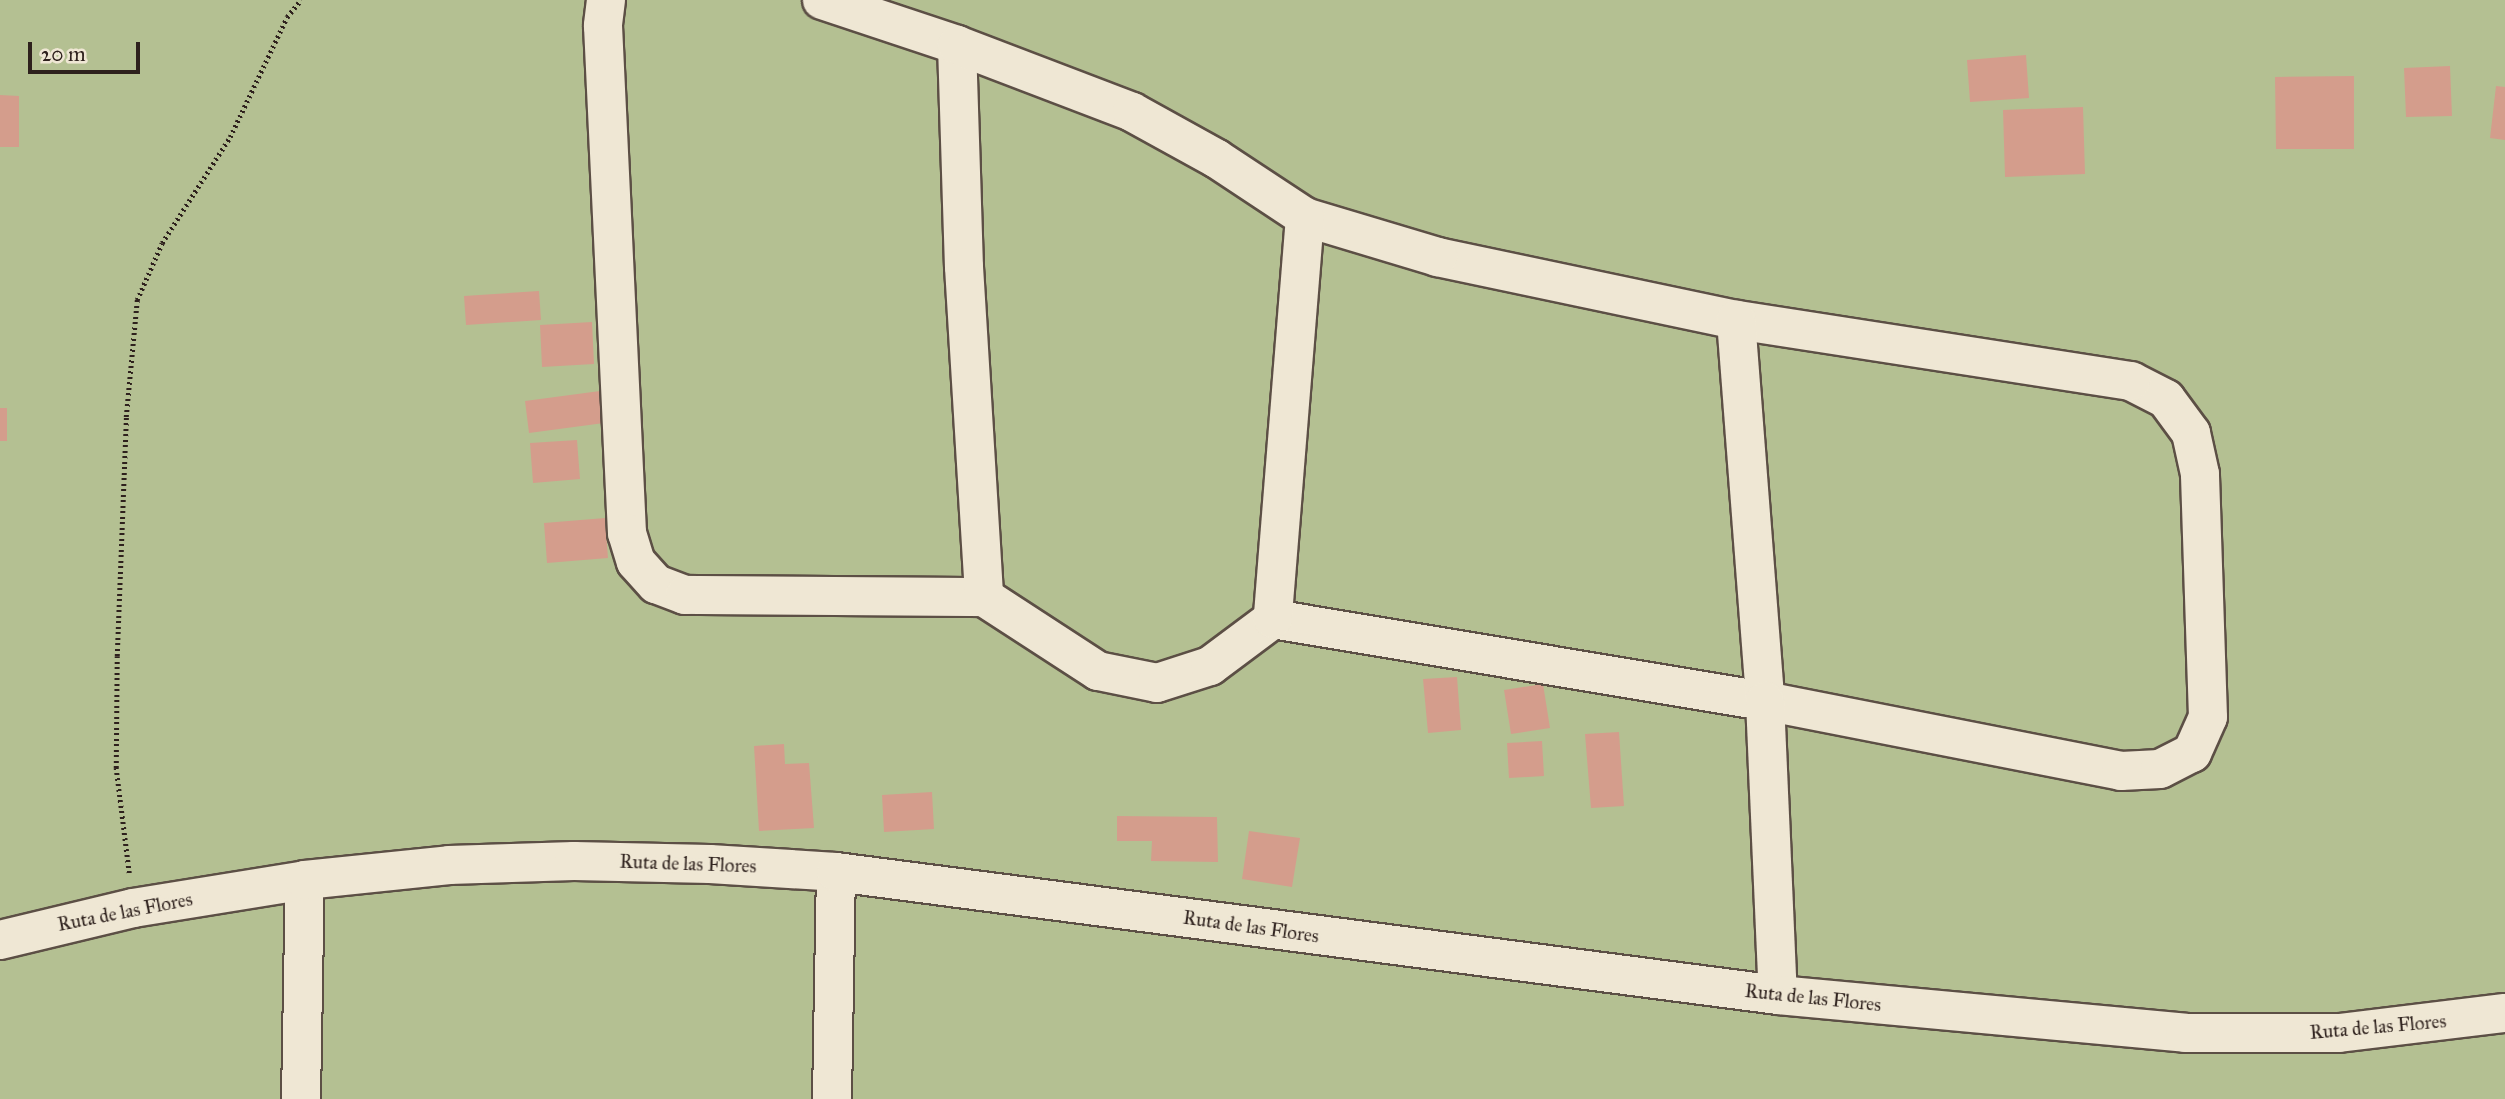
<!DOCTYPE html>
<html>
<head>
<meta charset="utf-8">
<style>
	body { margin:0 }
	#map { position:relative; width:2505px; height:1099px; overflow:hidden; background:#e7dabd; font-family:"IM FELL Great Primer",serif }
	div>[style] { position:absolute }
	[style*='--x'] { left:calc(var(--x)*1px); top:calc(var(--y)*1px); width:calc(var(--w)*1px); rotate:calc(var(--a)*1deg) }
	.green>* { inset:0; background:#b4c092 }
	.building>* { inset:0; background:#d49d8c }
	.path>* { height:4.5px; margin-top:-2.25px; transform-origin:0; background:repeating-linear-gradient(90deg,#2e211d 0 2px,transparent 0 5.5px) }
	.roads { filter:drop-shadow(2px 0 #5c4f45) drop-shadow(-2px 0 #5c4f45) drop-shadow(0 2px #5c4f45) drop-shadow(0 -2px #5c4f45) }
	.minor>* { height:38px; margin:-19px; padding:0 19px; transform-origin:19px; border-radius:19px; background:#efe7d4 }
	.secondary>* { height:38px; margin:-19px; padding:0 19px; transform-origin:19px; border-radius:19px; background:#efe7d4 }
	span { translate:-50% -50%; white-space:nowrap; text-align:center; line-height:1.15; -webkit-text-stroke:5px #efe7d4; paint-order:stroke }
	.street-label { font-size:19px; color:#2e211d }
	.scale { position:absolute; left:28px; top:42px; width:112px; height:32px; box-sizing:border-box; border:4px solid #2e211d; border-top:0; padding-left:9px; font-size:21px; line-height:24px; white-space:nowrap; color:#2e211d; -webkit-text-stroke:5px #efe7d4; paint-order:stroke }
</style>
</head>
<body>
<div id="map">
	<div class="green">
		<i style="clip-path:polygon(0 0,2505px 0,2505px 1099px,0 1099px)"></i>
	</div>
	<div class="building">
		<i style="clip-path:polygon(2026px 55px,2029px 98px,1970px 102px,1967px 60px)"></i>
		<i style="clip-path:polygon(2450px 66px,2452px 116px,2406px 117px,2404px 68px)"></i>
		<i style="clip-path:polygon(2354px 76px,2354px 149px,2276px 149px,2275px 77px)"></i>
		<i style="clip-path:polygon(2496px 86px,2505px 87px,2505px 140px,2490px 138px)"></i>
		<i style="clip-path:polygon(0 95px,19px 96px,19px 147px,0 147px)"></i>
		<i style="clip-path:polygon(2083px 107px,2085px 174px,2005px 177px,2003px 110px)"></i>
		<i style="clip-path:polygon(539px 291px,541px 320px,466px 325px,464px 296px)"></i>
		<i style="clip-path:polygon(592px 322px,594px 364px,542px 367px,540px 325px)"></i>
		<i style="clip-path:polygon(600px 391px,604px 423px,529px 433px,525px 401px)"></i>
		<i style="clip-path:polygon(0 408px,7px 408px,7px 441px,0 441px)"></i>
		<i style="clip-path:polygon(577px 440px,580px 479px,533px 483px,530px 443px)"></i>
		<i style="clip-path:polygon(605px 518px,608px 558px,547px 563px,544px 523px)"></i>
		<i style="clip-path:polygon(1457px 677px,1461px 730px,1428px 733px,1423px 679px)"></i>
		<i style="clip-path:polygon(1543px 684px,1550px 728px,1511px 734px,1504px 690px)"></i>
		<i style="clip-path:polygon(1619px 732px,1624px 806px,1591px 808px,1585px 734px)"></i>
		<i style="clip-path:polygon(1542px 741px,1544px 776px,1509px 778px,1507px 743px)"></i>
		<i style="clip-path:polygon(784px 744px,785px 764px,809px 763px,814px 828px,759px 831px,754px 746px)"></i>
		<i style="clip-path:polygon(932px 792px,934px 829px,884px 832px,882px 795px)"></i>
		<i style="clip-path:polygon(1117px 816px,1217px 817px,1218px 862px,1151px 861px,1152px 841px,1117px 841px)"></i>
		<i style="clip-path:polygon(1249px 831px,1300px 838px,1292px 887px,1242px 879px)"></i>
	</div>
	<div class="path">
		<i style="--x:129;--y:873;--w:106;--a:-97.1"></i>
		<i style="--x:116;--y:768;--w:112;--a:-89.5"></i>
		<i style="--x:117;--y:656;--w:239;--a:-87.8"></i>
		<i style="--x:126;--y:417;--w:118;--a:-84.6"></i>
		<i style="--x:137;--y:300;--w:62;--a:-66.3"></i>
		<i style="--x:162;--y:243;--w:126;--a:-57.3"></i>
		<i style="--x:230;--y:137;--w:133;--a:-64.6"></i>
		<i style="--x:287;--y:17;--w:22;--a:-51"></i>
	</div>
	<div class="roads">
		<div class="minor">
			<i style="--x:606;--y:0;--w:26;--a:97"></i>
			<i style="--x:603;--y:26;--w:508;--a:87.29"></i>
			<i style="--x:627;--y:533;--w:30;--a:73"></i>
			<i style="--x:636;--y:562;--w:30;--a:48"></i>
			<i style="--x:656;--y:584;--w:31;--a:21"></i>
			<i style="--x:685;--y:595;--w:299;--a:0.4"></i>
			<i style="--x:984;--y:597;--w:136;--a:33"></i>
			<i style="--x:1098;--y:671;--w:60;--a:11.5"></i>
			<i style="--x:1157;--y:683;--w:56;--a:-17.8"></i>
			<i style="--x:1210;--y:666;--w:79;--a:-36.7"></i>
			<i style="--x:1273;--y:619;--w:499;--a:9.5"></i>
			<i style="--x:1765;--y:701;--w:363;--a:11.1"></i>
			<i style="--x:2121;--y:771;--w:39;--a:-3"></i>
			<i style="--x:2160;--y:769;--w:36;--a:-27"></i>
			<i style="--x:2192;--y:753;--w:39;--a:-66"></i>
			<i style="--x:2208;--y:717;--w:243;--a:-91.9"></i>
			<i style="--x:2200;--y:474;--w:42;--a:-102.4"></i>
			<i style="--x:2191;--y:433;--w:42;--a:-126.3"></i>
			<i style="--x:2166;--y:399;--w:39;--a:-153"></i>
			<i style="--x:2131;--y:381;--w:400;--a:-171.2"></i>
			<i style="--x:1736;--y:320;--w:305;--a:-168.1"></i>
			<i style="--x:1438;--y:257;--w:139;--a:-163.3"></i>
			<i style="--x:1305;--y:217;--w:403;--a:94.6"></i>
			<i style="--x:822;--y:0;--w:142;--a:18.4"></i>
			<i style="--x:957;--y:45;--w:222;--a:88.2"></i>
			<i style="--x:964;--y:267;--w:331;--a:86.5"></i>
			<i style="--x:957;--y:45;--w:187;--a:20.9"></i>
			<i style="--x:1132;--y:112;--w:97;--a:28.9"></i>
			<i style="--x:1217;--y:159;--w:105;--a:33.4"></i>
			<i style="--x:1736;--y:320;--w:382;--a:85.6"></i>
			<i style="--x:1765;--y:701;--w:294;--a:87.5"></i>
			<i style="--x:301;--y:1099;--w:219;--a:-89"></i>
			<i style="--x:832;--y:1099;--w:227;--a:-89"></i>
		</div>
		<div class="secondary">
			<i style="--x:0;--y:940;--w:137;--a:-13.5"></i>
			<i style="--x:133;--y:908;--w:174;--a:-9.2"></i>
			<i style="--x:305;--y:880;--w:145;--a:-5.9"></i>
			<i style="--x:449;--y:865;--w:125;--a:-1.8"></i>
			<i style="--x:574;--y:861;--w:136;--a:1.3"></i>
			<i style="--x:710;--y:864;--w:126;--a:3.6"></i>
			<i style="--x:836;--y:872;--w:950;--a:7.44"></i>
			<i style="--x:1778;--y:995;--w:409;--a:5.3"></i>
			<i style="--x:2185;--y:1033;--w:154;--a:0"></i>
			<i style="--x:2339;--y:1033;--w:167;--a:-6.9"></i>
		</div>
	</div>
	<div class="street-label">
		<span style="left:688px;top:864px;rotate:2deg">Ruta de las Flores</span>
		<span style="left:125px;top:912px;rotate:-11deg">Ruta de las Flores</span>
		<span style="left:1251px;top:927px;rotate:8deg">Ruta de las Flores</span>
		<span style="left:1813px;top:998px;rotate:6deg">Ruta de las Flores</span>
		<span style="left:2378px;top:1027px;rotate:-5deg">Ruta de las Flores</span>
	</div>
	<div class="scale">20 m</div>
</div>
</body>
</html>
